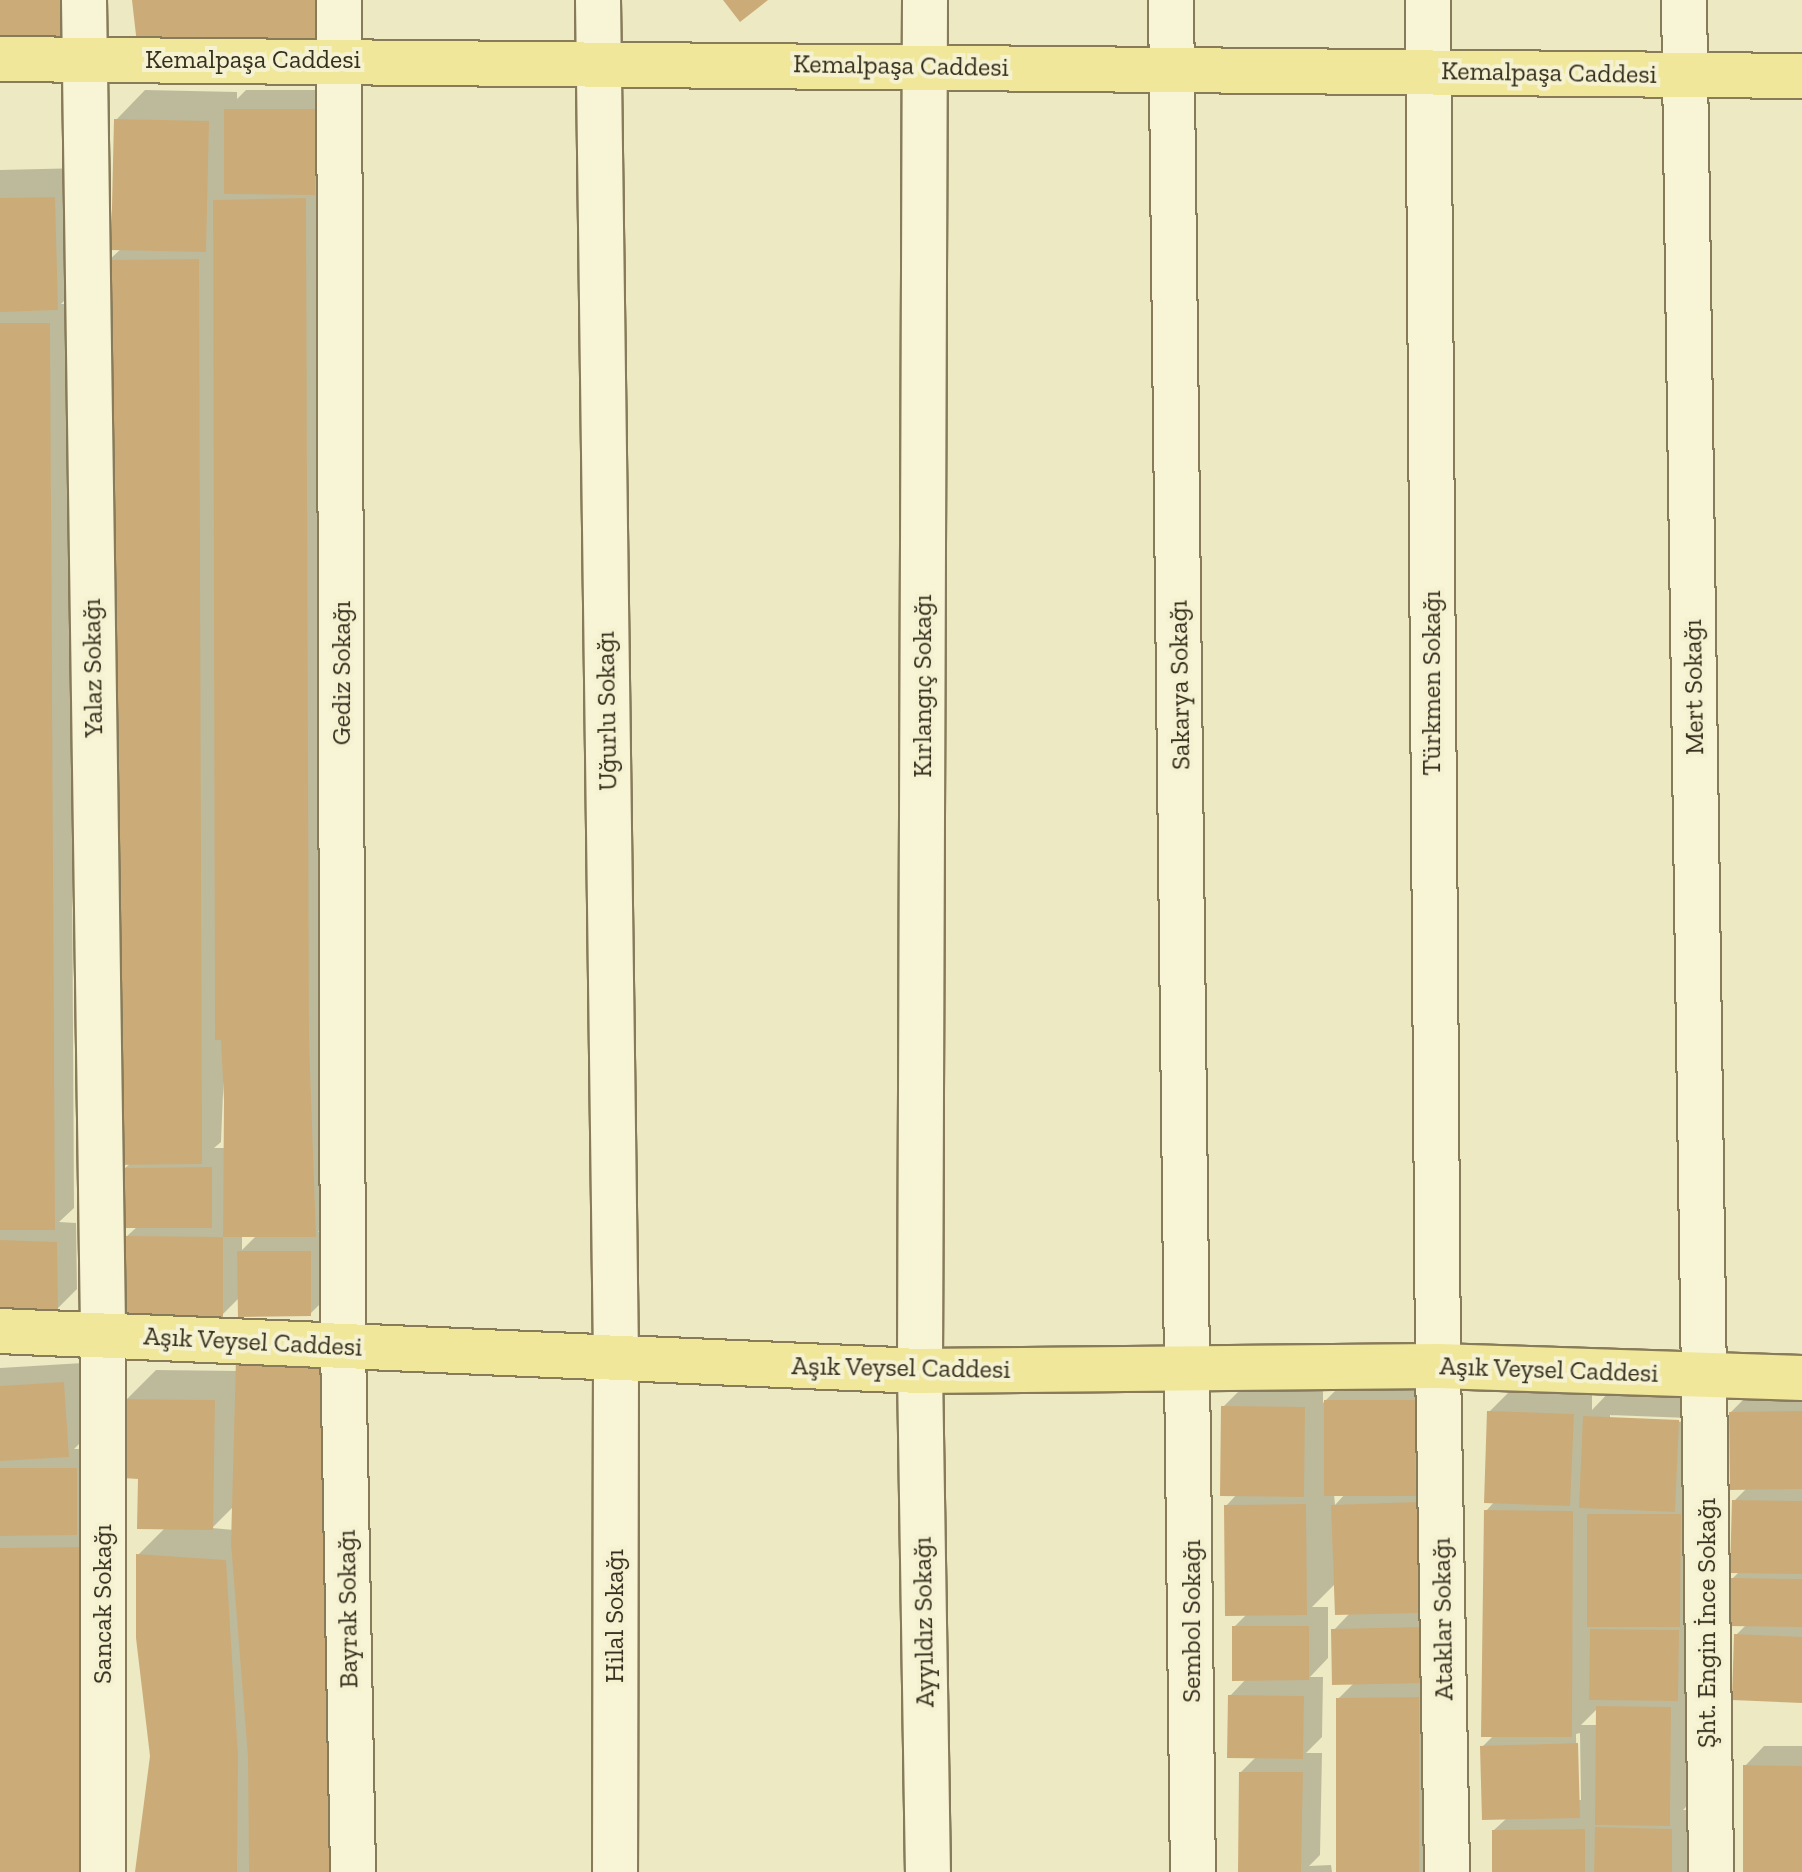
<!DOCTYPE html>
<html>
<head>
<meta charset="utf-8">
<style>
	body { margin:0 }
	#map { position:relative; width:1802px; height:1872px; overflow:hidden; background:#ede9c3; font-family:"Zilla Slab",serif }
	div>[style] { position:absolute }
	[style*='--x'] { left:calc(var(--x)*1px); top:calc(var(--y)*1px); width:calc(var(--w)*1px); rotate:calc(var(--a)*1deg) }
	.shadow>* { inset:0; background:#0003 }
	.building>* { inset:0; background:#cbac79 }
	.roads { filter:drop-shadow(2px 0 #877b5a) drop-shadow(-2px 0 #877b5a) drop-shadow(0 2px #877b5a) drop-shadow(0 -2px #877b5a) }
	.minor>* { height:44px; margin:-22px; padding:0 22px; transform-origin:22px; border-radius:22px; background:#f8f5d6 }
	.major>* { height:44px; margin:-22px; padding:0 22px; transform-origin:22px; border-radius:22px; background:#f0e79b }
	span { translate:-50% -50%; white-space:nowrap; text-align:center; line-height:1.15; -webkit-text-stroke:8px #f5f2d2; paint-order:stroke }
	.street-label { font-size:26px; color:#372f1e }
</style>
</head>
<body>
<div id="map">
	<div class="shadow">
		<i style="clip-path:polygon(evenodd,145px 90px,237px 92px,237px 99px,246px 90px,335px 90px,335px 1215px,318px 1232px,330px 1232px,330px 1294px,310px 1314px,240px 1297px,222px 1315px,126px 1237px,138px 1226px,125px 1168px,131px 1163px,108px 261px,122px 248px,116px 120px,145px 90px,224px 1069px,225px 1148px,214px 1148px,221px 1142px,224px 1069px,145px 90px,242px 1235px,257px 1235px,242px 1250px,242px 1235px)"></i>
		<i style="clip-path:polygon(84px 168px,87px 278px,61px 304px,69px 304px,74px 1208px,59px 1222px,76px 1223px,77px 1289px,57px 1309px,0 1309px,0 170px)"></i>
		<i style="clip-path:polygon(83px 1363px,88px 1435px,74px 1449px,96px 1449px,96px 1514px,81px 1529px,100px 1529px,0 1872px,0 1368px)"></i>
		<i style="clip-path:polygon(evenodd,156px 1370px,238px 1371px,353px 1872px,137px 1872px,152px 1756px,138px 1555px,166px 1527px,140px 1477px,126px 1400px,156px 1370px,234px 1506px,234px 1530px,212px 1528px,234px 1506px)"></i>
		<i style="clip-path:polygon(evenodd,1355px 1371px,1444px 1371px,1448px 1847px,1423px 1872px,1338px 1872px,1338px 1699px,1354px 1683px,1334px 1630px,1350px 1613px,1336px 1583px,1312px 1607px,1328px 1607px,1328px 1658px,1310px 1677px,1323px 1677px,1322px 1737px,1306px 1753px,1322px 1753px,1320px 1855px,1309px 1866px,1331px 1865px,1332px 1872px,1240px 1872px,1241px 1772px,1257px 1756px,1230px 1696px,1247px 1678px,1234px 1627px,1247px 1614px,1226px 1506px,1237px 1494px,1223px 1407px,1243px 1387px,1323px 1388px,1323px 1403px,1355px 1371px,1334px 1494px,1345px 1494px,1335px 1505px,1334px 1494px)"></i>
		<i style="clip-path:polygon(1802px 1382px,1802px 1701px,1736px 1635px,1747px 1624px,1732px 1579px,1740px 1571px,1734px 1501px,1747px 1488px,1731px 1412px,1760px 1383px)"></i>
		<i style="clip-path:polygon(evenodd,1614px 1387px,1707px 1391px,1698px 1794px,1683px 1810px,1691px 1810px,1692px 1872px,1494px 1872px,1494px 1830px,1507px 1818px,1482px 1747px,1494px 1735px,1486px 1511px,1495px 1501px,1489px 1412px,1509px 1392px,1592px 1395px,1592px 1410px,1614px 1387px,1610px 1415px,1689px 1418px,1689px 1422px,1610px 1419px,1610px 1415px,1614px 1387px,1598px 1708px,1598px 1725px,1581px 1725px,1598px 1708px,1614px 1387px,1580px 1733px,1581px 1800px,1577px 1800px,1576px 1734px,1580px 1733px)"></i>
		<i style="clip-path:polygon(1764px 1746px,1802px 1746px,1802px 1872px,1743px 1872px,1745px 1766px)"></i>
	</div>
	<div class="building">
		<i style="clip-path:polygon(0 0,64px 0,65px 48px,0 49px)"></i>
		<i style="clip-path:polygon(132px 0,326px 0,327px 45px,137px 44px)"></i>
		<i style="clip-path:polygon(723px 0,768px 0,740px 22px)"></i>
		<i style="clip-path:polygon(224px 109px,316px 109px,315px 195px,224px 194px)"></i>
		<i style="clip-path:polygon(114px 119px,209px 121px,206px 252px,111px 250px)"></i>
		<i style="clip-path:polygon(55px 197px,58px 310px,0 312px,0 198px)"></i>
		<i style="clip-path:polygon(306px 198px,309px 1040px,316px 1237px,223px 1237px,223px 1317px,124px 1316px,124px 1236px,223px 1237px,224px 1100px,221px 1040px,215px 1040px,213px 200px)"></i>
		<i style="clip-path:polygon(199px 259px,202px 1164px,116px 1165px,106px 260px)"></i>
		<i style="clip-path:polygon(0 323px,50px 323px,55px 1230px,0 1230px)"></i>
		<i style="clip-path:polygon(212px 1167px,212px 1228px,123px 1228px,123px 1168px)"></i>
		<i style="clip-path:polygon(0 1240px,57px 1242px,58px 1311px,0 1311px)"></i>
		<i style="clip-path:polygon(237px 1251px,311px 1251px,311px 1316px,238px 1317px)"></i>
		<i style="clip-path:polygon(236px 1358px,331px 1364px,339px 1872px,249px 1872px,248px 1757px,231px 1544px)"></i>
		<i style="clip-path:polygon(64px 1382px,69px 1457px,0 1461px,0 1386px)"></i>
		<i style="clip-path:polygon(124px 1399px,215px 1400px,213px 1530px,137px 1529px,138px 1479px,123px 1478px)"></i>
		<i style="clip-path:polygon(1324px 1400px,1415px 1400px,1416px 1496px,1324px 1496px)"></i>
		<i style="clip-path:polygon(1221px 1406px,1305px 1407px,1304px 1497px,1220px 1496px)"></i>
		<i style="clip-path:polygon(1487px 1411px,1574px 1414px,1570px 1506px,1484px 1503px)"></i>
		<i style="clip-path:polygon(1802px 1411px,1802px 1489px,1730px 1490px,1729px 1412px)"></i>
		<i style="clip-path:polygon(1583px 1416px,1679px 1420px,1675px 1512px,1579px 1508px)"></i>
		<i style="clip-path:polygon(0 1468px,77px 1468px,77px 1535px,0 1536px)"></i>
		<i style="clip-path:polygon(1732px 1500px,1802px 1501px,1802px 1574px,1730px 1573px)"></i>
		<i style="clip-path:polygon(1417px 1502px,1420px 1613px,1335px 1615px,1331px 1505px)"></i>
		<i style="clip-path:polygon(1306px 1504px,1307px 1615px,1225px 1616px,1224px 1505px)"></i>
		<i style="clip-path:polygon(1484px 1510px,1573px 1511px,1572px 1737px,1481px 1737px)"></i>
		<i style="clip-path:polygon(1587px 1514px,1681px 1514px,1680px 1627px,1587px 1627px)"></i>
		<i style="clip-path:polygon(81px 1547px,81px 1872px,0 1872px,0 1548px)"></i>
		<i style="clip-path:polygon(136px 1554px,226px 1560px,238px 1756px,237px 1872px,135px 1872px,150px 1756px,136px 1638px)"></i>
		<i style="clip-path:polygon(1730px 1578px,1802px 1579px,1802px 1627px,1729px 1626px)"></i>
		<i style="clip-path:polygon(1232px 1626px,1309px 1626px,1309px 1680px,1232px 1681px)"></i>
		<i style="clip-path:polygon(1421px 1627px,1423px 1683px,1332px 1685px,1331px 1629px)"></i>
		<i style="clip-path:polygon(1590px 1629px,1679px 1630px,1678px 1701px,1589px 1700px)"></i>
		<i style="clip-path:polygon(1734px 1634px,1802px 1637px,1802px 1703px,1732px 1700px)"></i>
		<i style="clip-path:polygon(1228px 1695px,1304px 1696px,1303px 1759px,1227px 1758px)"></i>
		<i style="clip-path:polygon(1419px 1697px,1419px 1872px,1336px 1872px,1336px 1698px)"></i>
		<i style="clip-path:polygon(1596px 1706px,1671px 1707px,1670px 1826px,1595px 1825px)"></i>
		<i style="clip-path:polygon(1578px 1743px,1580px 1818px,1482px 1820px,1480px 1746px)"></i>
		<i style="clip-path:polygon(1743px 1765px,1802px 1766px,1802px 1872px,1743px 1872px)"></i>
		<i style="clip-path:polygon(1239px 1772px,1303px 1772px,1301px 1872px,1238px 1872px)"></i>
		<i style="clip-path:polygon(1595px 1827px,1672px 1829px,1672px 1872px,1594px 1872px)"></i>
		<i style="clip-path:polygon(1585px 1829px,1585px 1872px,1492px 1872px,1492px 1830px)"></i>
	</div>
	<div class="roads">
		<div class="minor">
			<i style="--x:84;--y:0;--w:1335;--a:89.18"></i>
			<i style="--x:103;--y:1335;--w:537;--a:90"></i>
			<i style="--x:339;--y:0;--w:1346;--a:89.83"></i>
			<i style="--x:343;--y:1346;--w:526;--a:88.91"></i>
			<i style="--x:598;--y:0;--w:1360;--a:89.24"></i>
			<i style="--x:616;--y:1360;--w:512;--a:90.11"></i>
			<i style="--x:925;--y:0;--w:1371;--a:90.21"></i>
			<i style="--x:920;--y:1371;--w:501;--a:89.09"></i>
			<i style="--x:1171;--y:0;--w:1872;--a:89.33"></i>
			<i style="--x:1428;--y:0;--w:1366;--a:89.58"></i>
			<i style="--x:1438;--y:1366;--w:506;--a:88.98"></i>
			<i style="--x:1684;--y:0;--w:1872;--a:89.17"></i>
		</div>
		<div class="major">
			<i style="--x:0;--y:59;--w:1802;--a:0.54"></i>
			<i style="--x:0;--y:1331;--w:921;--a:2.49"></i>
			<i style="--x:920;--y:1371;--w:518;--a:-0.55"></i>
			<i style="--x:1438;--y:1366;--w:364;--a:1.9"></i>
		</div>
	</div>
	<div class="street-label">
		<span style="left:253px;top:60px">Kemalpaşa Caddesi</span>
		<span style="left:901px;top:66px;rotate:1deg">Kemalpaşa Caddesi</span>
		<span style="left:1549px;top:73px;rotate:1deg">Kemalpaşa Caddesi</span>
		<span style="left:93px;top:668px;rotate:-91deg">Yalaz Sokağı</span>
		<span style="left:342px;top:673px;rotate:-90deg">Gediz Sokağı</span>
		<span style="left:1432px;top:683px;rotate:-90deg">Türkmen Sokağı</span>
		<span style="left:1180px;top:685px;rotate:-91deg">Sakarya Sokağı</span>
		<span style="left:923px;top:686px;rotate:-90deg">Kırlangıç Sokağı</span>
		<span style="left:1694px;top:687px;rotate:-91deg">Mert Sokağı</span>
		<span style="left:607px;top:711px;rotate:-91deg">Uğurlu Sokağı</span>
		<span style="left:253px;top:1342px;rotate:3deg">Aşık Veysel Caddesi</span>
		<span style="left:901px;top:1368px;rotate:1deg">Aşık Veysel Caddesi</span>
		<span style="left:1549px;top:1370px;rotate:2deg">Aşık Veysel Caddesi</span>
		<span style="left:103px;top:1604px;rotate:-90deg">Sancak Sokağı</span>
		<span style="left:348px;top:1609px;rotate:-91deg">Bayrak Sokağı</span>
		<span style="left:615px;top:1616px;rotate:-90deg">Hilal Sokağı</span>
		<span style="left:1443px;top:1619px;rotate:-91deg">Ataklar Sokağı</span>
		<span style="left:1192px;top:1621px;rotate:-90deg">Sembol Sokağı</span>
		<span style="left:924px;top:1622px;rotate:-91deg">Ayyıldız Sokağı</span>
		<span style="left:1707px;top:1623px;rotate:-90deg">Şht. Engin İnce Sokağı</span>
	</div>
</div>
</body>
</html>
